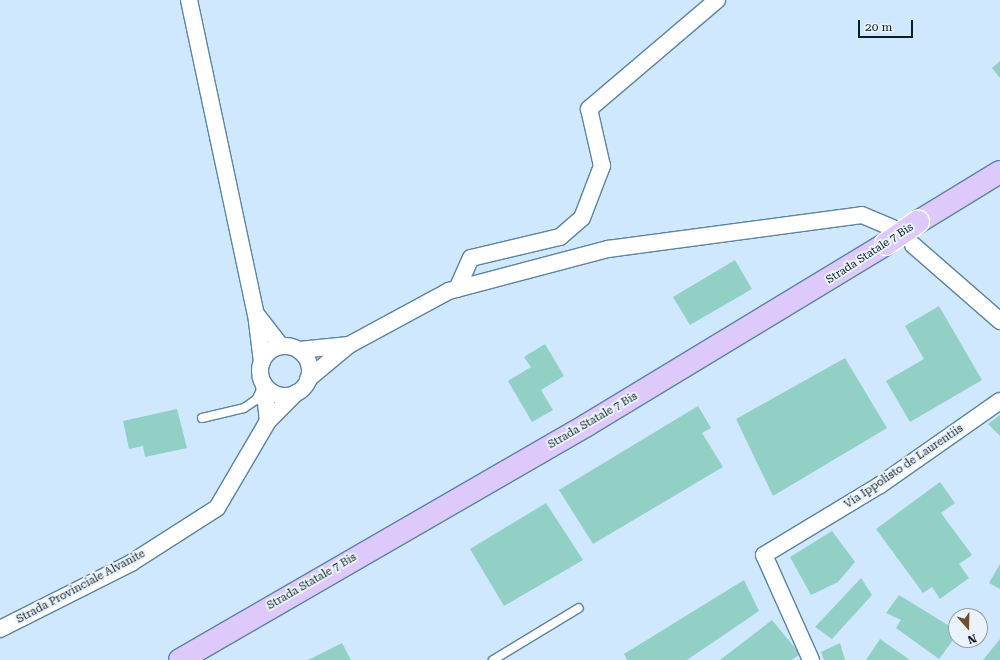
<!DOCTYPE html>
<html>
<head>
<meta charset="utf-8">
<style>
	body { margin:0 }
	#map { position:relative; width:1000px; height:660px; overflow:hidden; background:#cfe8fd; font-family:"Roboto Serif",serif }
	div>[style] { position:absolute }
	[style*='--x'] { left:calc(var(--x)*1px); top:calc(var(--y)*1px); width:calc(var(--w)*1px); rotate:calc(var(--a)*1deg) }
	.building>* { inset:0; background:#92d0c5 }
	.roads { filter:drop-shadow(1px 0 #5c83a2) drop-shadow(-1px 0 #5c83a2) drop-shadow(0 1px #5c83a2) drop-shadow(0 -1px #5c83a2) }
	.lane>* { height:8px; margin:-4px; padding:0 4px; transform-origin:4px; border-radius:4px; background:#fff }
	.street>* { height:16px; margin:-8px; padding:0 8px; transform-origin:8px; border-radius:8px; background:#fff }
	.street>.ring { margin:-8px; padding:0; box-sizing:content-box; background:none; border:16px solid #fff; border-radius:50% }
	.primary>* { height:22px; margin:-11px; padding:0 11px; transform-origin:11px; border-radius:11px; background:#ddcafa }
	.bridges { filter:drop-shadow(1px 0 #fff) drop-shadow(-1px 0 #fff) drop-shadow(0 1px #fff) drop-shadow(0 -1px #fff) }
	.primary-bridge>* { height:22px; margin:-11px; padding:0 11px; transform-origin:11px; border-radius:11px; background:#ddcafa }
	span { translate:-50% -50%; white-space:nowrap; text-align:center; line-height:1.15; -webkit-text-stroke:4px #ebf3fa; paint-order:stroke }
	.street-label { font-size:11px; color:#0c1c28 }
	.north { position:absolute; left:948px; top:608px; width:40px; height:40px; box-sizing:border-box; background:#ebf3fa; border:1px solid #929da6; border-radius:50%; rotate:160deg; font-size:11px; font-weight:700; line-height:16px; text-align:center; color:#0c1c28 }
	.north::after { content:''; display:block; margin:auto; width:14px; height:18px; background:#734e2a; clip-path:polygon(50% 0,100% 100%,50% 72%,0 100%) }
	.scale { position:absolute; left:858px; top:20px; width:55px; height:18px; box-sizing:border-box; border:2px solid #0c1c28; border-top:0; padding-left:5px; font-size:12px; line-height:14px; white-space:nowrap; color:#0c1c28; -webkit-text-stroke:3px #ebf3fa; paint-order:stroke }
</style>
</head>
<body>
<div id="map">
	<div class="building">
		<i style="clip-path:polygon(1000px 61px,1000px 78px,992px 68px)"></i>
		<i style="clip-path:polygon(735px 260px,752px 289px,690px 325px,673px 297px)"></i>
		<i style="clip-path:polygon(939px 306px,982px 380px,910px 422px,886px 381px,924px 359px,905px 326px)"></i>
		<i style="clip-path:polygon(545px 344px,564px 376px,541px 390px,553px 410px,532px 422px,508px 381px,531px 367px,524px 357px)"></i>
		<i style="clip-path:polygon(845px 358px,887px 428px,773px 496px,736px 419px)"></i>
		<i style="clip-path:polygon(698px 406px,711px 428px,702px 433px,723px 467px,593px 544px,559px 490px)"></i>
		<i style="clip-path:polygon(177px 409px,187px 448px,145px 457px,143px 446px,129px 449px,123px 421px)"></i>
		<i style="clip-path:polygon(1000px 415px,1000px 436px,988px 424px)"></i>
		<i style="clip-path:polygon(940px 482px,955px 503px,941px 513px,972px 555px,959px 564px,969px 578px,940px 599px,932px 587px,923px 593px,876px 529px)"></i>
		<i style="clip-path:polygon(546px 503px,583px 560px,504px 606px,470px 549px)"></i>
		<i style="clip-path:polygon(832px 531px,855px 562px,838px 582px,811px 595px,790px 557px)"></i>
		<i style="clip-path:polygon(1000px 564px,1000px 589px,989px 583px)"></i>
		<i style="clip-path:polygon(861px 578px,872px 595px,832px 639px,815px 627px)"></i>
		<i style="clip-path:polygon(744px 580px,759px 611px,687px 660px,627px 660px,624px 654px)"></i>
		<i style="clip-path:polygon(899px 595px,956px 630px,956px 636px,939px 659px,896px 628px,901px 620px,886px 613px)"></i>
		<i style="clip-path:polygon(772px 620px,800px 654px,792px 660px,720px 660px)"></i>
		<i style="clip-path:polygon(880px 639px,910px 660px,866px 660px)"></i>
		<i style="clip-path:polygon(1000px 639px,1000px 660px,983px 660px)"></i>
		<i style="clip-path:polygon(342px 643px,351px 660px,308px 660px)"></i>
		<i style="clip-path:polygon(840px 643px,845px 660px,824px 660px,821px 652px)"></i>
	</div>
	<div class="roads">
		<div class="lane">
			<i style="--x:202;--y:418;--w:43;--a:-13.4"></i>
			<i style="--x:244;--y:408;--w:14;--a:-34"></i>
			<i style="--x:256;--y:400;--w:13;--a:-63"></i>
			<i style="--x:493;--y:660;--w:100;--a:-31.2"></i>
		</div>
		<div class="street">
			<i style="--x:189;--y:0;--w:321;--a:78"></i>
			<i style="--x:913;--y:245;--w:116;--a:41.1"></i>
			<i style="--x:457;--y:289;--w:34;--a:-66"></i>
			<i style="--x:471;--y:258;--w:91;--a:-13.3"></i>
			<i style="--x:560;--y:237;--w:29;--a:-41"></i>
			<i style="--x:582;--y:218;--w:56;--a:-69"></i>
			<i style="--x:602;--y:166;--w:58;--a:-102.8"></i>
			<i style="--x:589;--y:109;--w:168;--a:-40.4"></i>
			<i class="ring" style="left:260px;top:346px;width:34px;height:34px"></i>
			<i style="--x:299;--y:350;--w:50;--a:-5.7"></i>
			<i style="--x:262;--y:362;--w:48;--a:-97.1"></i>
			<i style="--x:256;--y:314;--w:41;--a:52"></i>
			<i style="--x:308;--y:379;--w:53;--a:-39.7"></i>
			<i style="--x:349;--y:345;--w:114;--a:-28.4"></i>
			<i style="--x:449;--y:291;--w:164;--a:-14.8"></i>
			<i style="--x:608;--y:249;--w:256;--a:-7.6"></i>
			<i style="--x:862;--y:215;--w:33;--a:23"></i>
			<i style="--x:264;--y:384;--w:37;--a:84"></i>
			<i style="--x:268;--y:421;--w:40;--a:-45"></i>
			<i style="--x:0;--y:629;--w:147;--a:-26.7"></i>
			<i style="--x:131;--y:563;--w:102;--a:-32.6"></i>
			<i style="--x:217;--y:508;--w:101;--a:-59.6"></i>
			<i style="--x:811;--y:660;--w:115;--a:-114.1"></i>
			<i style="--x:764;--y:555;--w:135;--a:-31.1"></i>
			<i style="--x:880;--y:485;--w:146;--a:-35"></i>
		</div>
		<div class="primary">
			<i style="--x:918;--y:222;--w:96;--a:-31.4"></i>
			<i style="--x:180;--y:660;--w:470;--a:-30"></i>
			<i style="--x:587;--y:425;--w:350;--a:-31.2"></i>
		</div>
	</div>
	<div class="bridges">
		<div class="primary-bridge">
			<i style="--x:886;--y:244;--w:39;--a:-35"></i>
		</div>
	</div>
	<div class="street-label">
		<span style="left:870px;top:254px;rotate:-33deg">Strada Statale 7 Bis</span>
		<span style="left:593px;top:421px;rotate:-30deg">Strada Statale 7 Bis</span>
		<span style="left:904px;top:467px;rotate:-34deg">Via Ippolisto de Laurentiis</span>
		<span style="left:312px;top:582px;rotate:-30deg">Strada Statale 7 Bis</span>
		<span style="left:81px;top:587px;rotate:-28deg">Strada Provinciale Alvanite</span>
	</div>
	<div class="north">N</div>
	<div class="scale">20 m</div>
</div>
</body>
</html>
